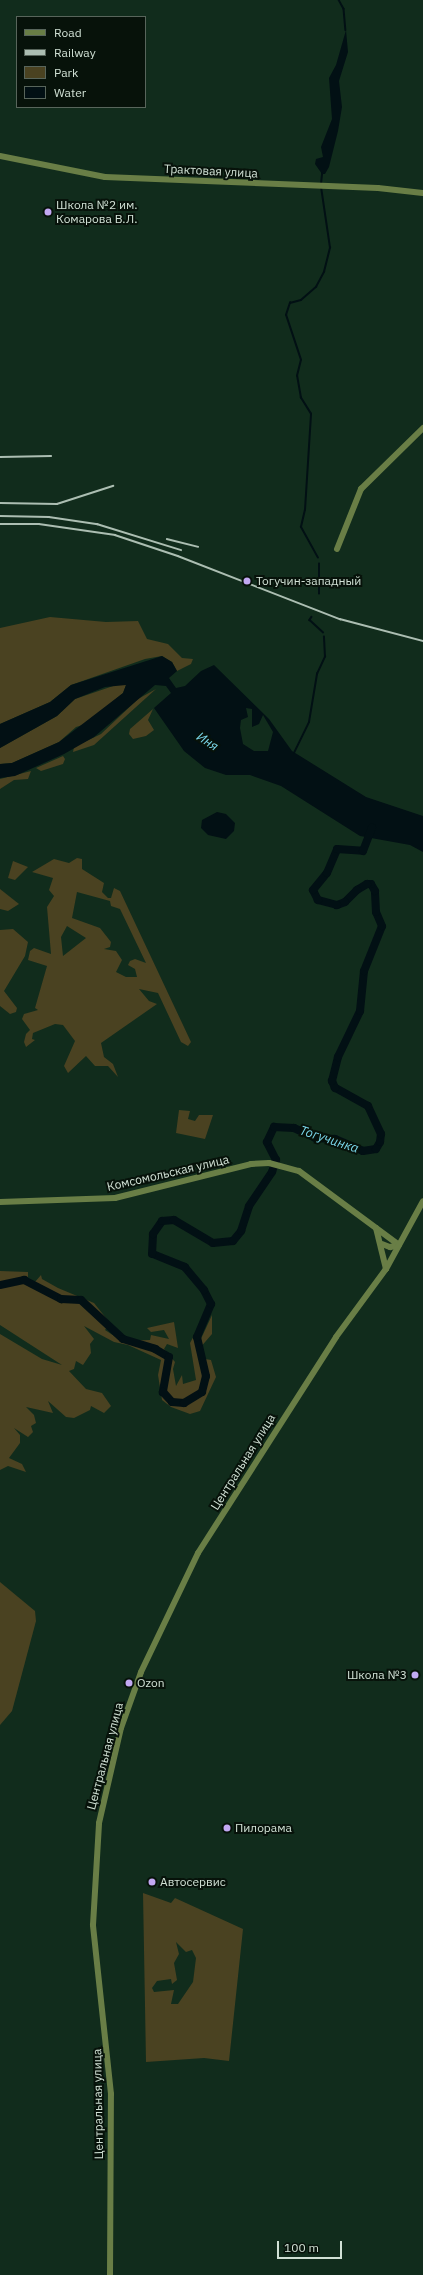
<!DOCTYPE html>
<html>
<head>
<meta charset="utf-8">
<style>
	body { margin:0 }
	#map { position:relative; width:423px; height:2275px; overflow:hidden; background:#112c1c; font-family:"IBM Plex Sans",sans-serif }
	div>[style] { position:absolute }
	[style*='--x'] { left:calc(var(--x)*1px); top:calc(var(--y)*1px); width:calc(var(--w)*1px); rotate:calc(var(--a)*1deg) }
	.green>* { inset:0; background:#4a4221 }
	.water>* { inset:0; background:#021014 }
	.stream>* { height:1.5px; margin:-0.75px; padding:0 0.75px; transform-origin:0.75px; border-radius:0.75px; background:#021014 }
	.river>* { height:8px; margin:-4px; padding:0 4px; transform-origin:4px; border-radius:4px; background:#021014 }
	.secondary>* { height:6px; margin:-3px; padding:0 3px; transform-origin:3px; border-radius:3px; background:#697e46 }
	.rail>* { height:1.5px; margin:-0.75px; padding:0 0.75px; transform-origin:0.75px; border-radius:0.75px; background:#acbeb2 }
	.dots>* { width:11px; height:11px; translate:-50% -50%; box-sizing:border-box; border:2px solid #07120a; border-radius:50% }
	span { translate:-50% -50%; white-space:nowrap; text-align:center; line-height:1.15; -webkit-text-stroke:4px #07120a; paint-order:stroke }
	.street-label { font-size:12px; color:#d1e1d5 }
	.poi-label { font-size:12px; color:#d1e1d5 }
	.left { translate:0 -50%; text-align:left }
	.right { translate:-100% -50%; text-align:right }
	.water-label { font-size:13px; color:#7bd8ec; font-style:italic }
	.legend { position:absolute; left:16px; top:16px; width:130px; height:92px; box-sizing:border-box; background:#07120a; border:1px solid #58655b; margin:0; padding:5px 7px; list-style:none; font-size:12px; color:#d1e1d5 }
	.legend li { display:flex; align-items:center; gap:8px; height:20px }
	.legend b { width:20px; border:1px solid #58655b }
	.scale { position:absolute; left:277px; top:2241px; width:65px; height:18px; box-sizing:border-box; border:2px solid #d1e1d5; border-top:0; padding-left:5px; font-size:12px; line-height:14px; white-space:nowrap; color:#d1e1d5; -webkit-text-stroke:3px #07120a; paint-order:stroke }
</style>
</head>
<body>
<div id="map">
	<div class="green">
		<i style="clip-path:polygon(50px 617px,106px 622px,138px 621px,147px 639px,168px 644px,182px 658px,193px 659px,191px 664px,177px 671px,172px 662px,162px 656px,145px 659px,71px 685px,50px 702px,0 724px,0 628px)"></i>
		<i style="clip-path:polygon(119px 684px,126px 685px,123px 693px,86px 724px,76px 727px,59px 742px,12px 763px,0 764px,0 748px,57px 716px,75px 699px)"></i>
		<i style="clip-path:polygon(156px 689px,94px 745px,73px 752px,74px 747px,101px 734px,138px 699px)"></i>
		<i style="clip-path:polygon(153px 709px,148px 720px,154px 730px,146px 736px,133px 739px,129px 734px,130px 729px)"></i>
		<i style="clip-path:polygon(63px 756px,65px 759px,63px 764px,41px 771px,36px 768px)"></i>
		<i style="clip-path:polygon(31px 771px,28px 779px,14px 780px,0 789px,0 779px)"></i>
		<i style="clip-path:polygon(evenodd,77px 858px,82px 859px,82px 869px,104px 883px,102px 892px,108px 898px,111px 898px,114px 888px,120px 891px,191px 1042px,188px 1046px,181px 1042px,158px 993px,139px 989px,149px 1001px,157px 1004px,101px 1043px,104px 1057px,113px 1064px,118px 1077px,108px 1066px,95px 1066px,86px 1056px,68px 1073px,64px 1066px,75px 1041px,63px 1025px,55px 1024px,33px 1033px,32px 1039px,35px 1040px,26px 1047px,24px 1042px,26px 1034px,30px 1030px,22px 1019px,24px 1014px,38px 1010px,35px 1008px,47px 966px,28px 960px,30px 951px,34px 948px,51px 954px,47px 907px,54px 896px,49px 890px,53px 878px,32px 872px,54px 859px,69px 863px,77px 858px,77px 892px,110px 901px,111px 906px,120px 909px,146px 963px,135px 959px,130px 961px,128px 965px,135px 969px,137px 977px,126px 977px,116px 972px,122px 960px,116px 951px,104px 949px,110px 947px,111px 942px,100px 928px,72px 918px,77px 892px,77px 858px,67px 926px,86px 938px,63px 956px,61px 937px,67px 926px)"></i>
		<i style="clip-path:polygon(13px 861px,28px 867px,15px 880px,8px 878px)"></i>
		<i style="clip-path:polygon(0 889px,19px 904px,8px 911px,0 909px)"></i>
		<i style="clip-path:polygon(13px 929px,28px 942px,25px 956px,4px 991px,17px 1008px,16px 1012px,10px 1014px,0 1006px,0 930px)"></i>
		<i style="clip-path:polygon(179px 1110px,190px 1111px,188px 1119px,195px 1121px,199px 1115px,213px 1115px,205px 1139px,176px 1133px)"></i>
		<i style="clip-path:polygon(0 1271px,28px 1272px,28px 1280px,35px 1282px,41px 1275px,42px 1279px,58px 1288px,94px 1303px,110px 1323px,105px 1330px,122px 1341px,150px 1340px,151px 1335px,169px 1339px,164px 1330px,151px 1332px,147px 1328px,174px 1322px,178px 1348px,167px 1344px,164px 1349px,175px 1362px,173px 1369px,176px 1386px,182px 1375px,183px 1384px,196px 1380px,190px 1343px,196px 1332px,196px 1344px,200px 1341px,212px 1315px,212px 1334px,199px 1349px,205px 1359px,211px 1360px,216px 1377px,200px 1411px,190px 1414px,171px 1407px,162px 1400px,158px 1375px,161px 1360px,128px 1345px,114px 1342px,84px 1326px,94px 1339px,90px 1344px,91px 1353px,83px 1365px,76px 1361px,74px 1369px,69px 1371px,86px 1389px,102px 1393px,111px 1406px,104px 1413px,91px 1406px,90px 1410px,74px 1418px,66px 1417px,48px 1401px,53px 1413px,26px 1407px,34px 1415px,36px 1423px,31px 1426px,33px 1432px,28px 1437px,14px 1428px,20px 1435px,20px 1443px,9px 1458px,22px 1464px,26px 1472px,8px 1466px,0 1470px,0 1334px,42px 1359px,62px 1365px,0 1325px)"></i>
		<i style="clip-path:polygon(0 1582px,35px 1611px,36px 1621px,12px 1711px,0 1725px)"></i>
		<i style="clip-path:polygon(evenodd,143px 1893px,171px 1903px,175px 1898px,243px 1929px,229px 2061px,204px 2058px,146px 2062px,143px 1893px,176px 1942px,186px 1952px,192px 1950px,196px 1958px,193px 1982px,178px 2004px,171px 2004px,174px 1990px,154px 1992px,152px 1988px,157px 1981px,171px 1979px,172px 1984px,177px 1980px,174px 1963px,179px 1954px,176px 1942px)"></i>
	</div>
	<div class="water">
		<i style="clip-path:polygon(346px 30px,348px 52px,339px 81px,342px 107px,338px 131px,329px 167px,325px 174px,322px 174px,315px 164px,316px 159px,323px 157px,321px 147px,332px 119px,329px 78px,336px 65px)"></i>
		<i style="clip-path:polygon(evenodd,162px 656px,172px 662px,177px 671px,169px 678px,176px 688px,185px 686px,201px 671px,214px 665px,269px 719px,292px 751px,366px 797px,423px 816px,423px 852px,410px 845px,360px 836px,281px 786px,250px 775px,226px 775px,205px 768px,184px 751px,154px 708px,171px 693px,166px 686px,155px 685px,94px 737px,64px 754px,15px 776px,0 778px,0 764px,12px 763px,59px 742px,123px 693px,126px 685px,105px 687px,75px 699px,57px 716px,0 748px,0 724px,50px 702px,71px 685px,162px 656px,246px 708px,252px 709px,252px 727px,259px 724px,263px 715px,273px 732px,268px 751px,254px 751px,243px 744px,240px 728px,241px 720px,248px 717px,246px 708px)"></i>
		<i style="clip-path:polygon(217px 812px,226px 814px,235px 823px,234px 831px,226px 839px,208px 835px,201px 828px,202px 820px)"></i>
	</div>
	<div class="stream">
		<i style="--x:339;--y:0;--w:10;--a:61"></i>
		<i style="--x:344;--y:9;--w:21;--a:85"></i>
		<i style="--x:321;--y:184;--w:10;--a:-84"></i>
		<i style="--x:318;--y:558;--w:35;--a:-119"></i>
		<i style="--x:301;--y:527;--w:17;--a:-77"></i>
		<i style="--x:305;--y:510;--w:96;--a:-86.4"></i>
		<i style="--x:311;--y:414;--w:19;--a:-122"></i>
		<i style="--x:301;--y:398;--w:22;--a:-100"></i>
		<i style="--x:297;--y:376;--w:16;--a:-76"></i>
		<i style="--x:301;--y:360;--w:47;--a:-108.4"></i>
		<i style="--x:286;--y:315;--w:13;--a:-72"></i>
		<i style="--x:290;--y:303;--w:11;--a:-15"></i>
		<i style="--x:301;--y:300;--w:20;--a:-41"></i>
		<i style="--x:316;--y:287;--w:17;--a:-62"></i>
		<i style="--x:324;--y:272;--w:25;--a:-76"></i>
		<i style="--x:330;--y:248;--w:62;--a:-98.4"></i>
		<i style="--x:319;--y:594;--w:30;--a:-90"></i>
		<i style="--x:312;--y:617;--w:4;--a:124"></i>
		<i style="--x:310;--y:620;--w:18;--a:43"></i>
		<i style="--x:294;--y:753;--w:34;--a:-64"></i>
		<i style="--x:309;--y:722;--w:49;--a:-80.5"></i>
		<i style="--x:317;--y:674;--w:19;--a:-65"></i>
		<i style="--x:325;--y:657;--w:20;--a:-93"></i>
	</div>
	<div class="river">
		<i style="--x:0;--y:1285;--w:25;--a:-12"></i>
		<i style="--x:24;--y:1280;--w:42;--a:27.2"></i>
		<i style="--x:61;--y:1299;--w:20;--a:3"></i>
		<i style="--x:81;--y:1300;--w:57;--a:42.9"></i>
		<i style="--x:123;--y:1339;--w:34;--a:17"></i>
		<i style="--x:155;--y:1349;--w:16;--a:30"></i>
		<i style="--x:169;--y:1357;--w:36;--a:100"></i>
		<i style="--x:163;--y:1392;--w:13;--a:48"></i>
		<i style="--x:172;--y:1402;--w:12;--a:5"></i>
		<i style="--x:184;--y:1403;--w:21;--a:-31"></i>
		<i style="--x:202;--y:1392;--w:16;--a:-76"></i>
		<i style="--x:206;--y:1376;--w:40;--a:-103"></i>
		<i style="--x:197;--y:1337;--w:36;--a:-67"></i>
		<i style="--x:211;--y:1304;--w:16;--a:-117"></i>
		<i style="--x:204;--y:1290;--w:30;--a:-130"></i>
		<i style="--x:185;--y:1267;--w:35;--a:-158"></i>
		<i style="--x:152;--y:1254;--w:20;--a:-87"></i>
		<i style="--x:153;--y:1234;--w:16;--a:-55"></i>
		<i style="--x:162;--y:1221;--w:12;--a:-5"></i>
		<i style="--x:174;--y:1220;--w:45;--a:30.5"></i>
		<i style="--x:213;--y:1243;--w:20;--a:-6"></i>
		<i style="--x:233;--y:1241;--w:13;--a:-51"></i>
		<i style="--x:241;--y:1231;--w:26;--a:-72"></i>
		<i style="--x:249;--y:1206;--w:41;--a:-55.9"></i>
		<i style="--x:272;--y:1172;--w:13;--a:-72"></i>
		<i style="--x:276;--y:1160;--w:20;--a:-117"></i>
		<i style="--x:267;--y:1142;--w:17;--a:-65"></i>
		<i style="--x:274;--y:1127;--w:20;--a:3"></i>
		<i style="--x:294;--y:1128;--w:23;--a:25"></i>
		<i style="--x:315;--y:1138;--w:20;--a:3"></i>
		<i style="--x:335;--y:1139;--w:30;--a:23"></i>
		<i style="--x:363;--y:1151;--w:13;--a:-9"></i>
		<i style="--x:376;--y:1149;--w:8;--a:-60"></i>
		<i style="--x:380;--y:1142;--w:8;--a:-83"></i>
		<i style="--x:381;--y:1134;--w:31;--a:-115"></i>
		<i style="--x:368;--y:1106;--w:38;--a:-151"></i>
		<i style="--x:335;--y:1088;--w:8;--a:-113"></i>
		<i style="--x:332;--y:1081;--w:25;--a:-76"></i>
		<i style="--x:338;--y:1057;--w:51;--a:-64.4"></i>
		<i style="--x:360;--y:1011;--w:40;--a:-84.3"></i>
		<i style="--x:364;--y:971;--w:48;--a:-68.2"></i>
		<i style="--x:382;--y:926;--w:15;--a:-113"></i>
		<i style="--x:376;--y:912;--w:21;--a:-93"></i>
		<i style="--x:375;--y:891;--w:8;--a:-120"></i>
		<i style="--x:371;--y:884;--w:4;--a:180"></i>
		<i style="--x:367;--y:884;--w:12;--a:149"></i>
		<i style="--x:357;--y:890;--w:17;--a:135"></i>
		<i style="--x:345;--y:902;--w:9;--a:159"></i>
		<i style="--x:337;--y:905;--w:20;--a:-165"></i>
		<i style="--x:318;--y:900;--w:11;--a:-117"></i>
		<i style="--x:313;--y:890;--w:22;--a:-51"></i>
		<i style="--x:327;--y:873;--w:26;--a:-67"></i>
		<i style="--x:337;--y:849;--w:26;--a:4"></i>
		<i style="--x:363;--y:851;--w:25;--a:-69"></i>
	</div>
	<div class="secondary">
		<i style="--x:0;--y:156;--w:107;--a:11.3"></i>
		<i style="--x:105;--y:177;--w:273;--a:2.3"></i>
		<i style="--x:378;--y:188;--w:45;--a:6.3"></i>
		<i style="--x:337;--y:549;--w:65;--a:-68.2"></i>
		<i style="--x:361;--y:489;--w:87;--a:-44.5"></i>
		<i style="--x:0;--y:1202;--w:115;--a:-2"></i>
		<i style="--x:115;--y:1198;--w:140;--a:-14"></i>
		<i style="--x:251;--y:1164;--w:18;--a:-3"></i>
		<i style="--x:269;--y:1163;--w:31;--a:15"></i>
		<i style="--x:299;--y:1171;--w:124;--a:36.5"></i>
		<i style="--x:376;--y:1228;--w:42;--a:76.3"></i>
		<i style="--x:382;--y:1244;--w:9;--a:21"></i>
		<i style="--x:390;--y:1247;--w:9;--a:-13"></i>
		<i style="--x:110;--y:2275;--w:181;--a:-89.7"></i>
		<i style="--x:111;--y:2094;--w:170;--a:-96.1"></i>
		<i style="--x:93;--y:1925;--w:102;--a:-86.6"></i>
		<i style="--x:99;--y:1823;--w:98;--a:-77"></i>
		<i style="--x:121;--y:1728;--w:59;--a:-70.3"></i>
		<i style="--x:141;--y:1672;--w:132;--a:-64.4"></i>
		<i style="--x:198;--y:1553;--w:256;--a:-57.4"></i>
		<i style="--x:336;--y:1337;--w:84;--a:-53.7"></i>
		<i style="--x:386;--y:1269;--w:77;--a:-61.4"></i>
	</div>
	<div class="rail">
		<i style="--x:0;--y:457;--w:51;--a:-1.1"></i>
		<i style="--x:0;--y:503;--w:57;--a:1"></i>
		<i style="--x:57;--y:504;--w:59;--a:-17.8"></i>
		<i style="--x:0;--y:516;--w:49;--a:1.2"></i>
		<i style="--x:49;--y:517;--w:49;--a:8.3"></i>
		<i style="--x:97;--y:524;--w:88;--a:17.2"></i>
		<i style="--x:0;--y:524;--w:39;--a:0"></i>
		<i style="--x:39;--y:524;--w:77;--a:8.2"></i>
		<i style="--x:115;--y:535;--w:66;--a:18.4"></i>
		<i style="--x:178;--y:556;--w:174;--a:21.3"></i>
		<i style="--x:340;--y:619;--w:86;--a:14.8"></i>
		<i style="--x:167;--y:539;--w:32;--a:14"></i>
	</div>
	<div class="dots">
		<i style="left:48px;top:212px;background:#c2a8f2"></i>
		<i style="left:247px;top:581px;background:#c2a8f2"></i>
		<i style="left:415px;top:1675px;background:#c2a8f2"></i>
		<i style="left:129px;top:1683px;background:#c2a8f2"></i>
		<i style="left:227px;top:1828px;background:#c2a8f2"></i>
		<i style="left:152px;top:1882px;background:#c2a8f2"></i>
	</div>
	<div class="street-label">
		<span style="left:211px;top:171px;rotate:3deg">Трактовая улица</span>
		<span style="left:168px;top:1173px;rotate:-13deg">Комсомольская улица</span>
		<span style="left:243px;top:1462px;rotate:-58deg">Центральная улица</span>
		<span style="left:105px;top:1756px;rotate:-75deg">Центральная улица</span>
		<span style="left:98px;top:2104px;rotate:-91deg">Центральная улица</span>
	</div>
	<div class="poi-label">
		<span class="left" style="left:56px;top:212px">Школа №2 им.<br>Комарова В.Л.</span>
		<span class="left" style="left:256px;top:581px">Тогучин-западный</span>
		<span class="right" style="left:407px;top:1675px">Школа №3</span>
		<span class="left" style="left:137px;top:1683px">Ozon</span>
		<span class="left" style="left:235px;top:1828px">Пилорама</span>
		<span class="left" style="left:160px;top:1882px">Автосервис</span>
	</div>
	<div class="water-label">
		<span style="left:207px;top:742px;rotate:33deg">Иня</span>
		<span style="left:329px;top:1140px;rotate:18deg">Тогучинка</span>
	</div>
	<ul class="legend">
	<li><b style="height:5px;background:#697e46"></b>Road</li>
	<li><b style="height:5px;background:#acbeb2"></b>Railway</li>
	<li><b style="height:11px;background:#4a4221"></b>Park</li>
	<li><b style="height:11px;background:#021014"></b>Water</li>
	</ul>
	<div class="scale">100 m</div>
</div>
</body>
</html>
